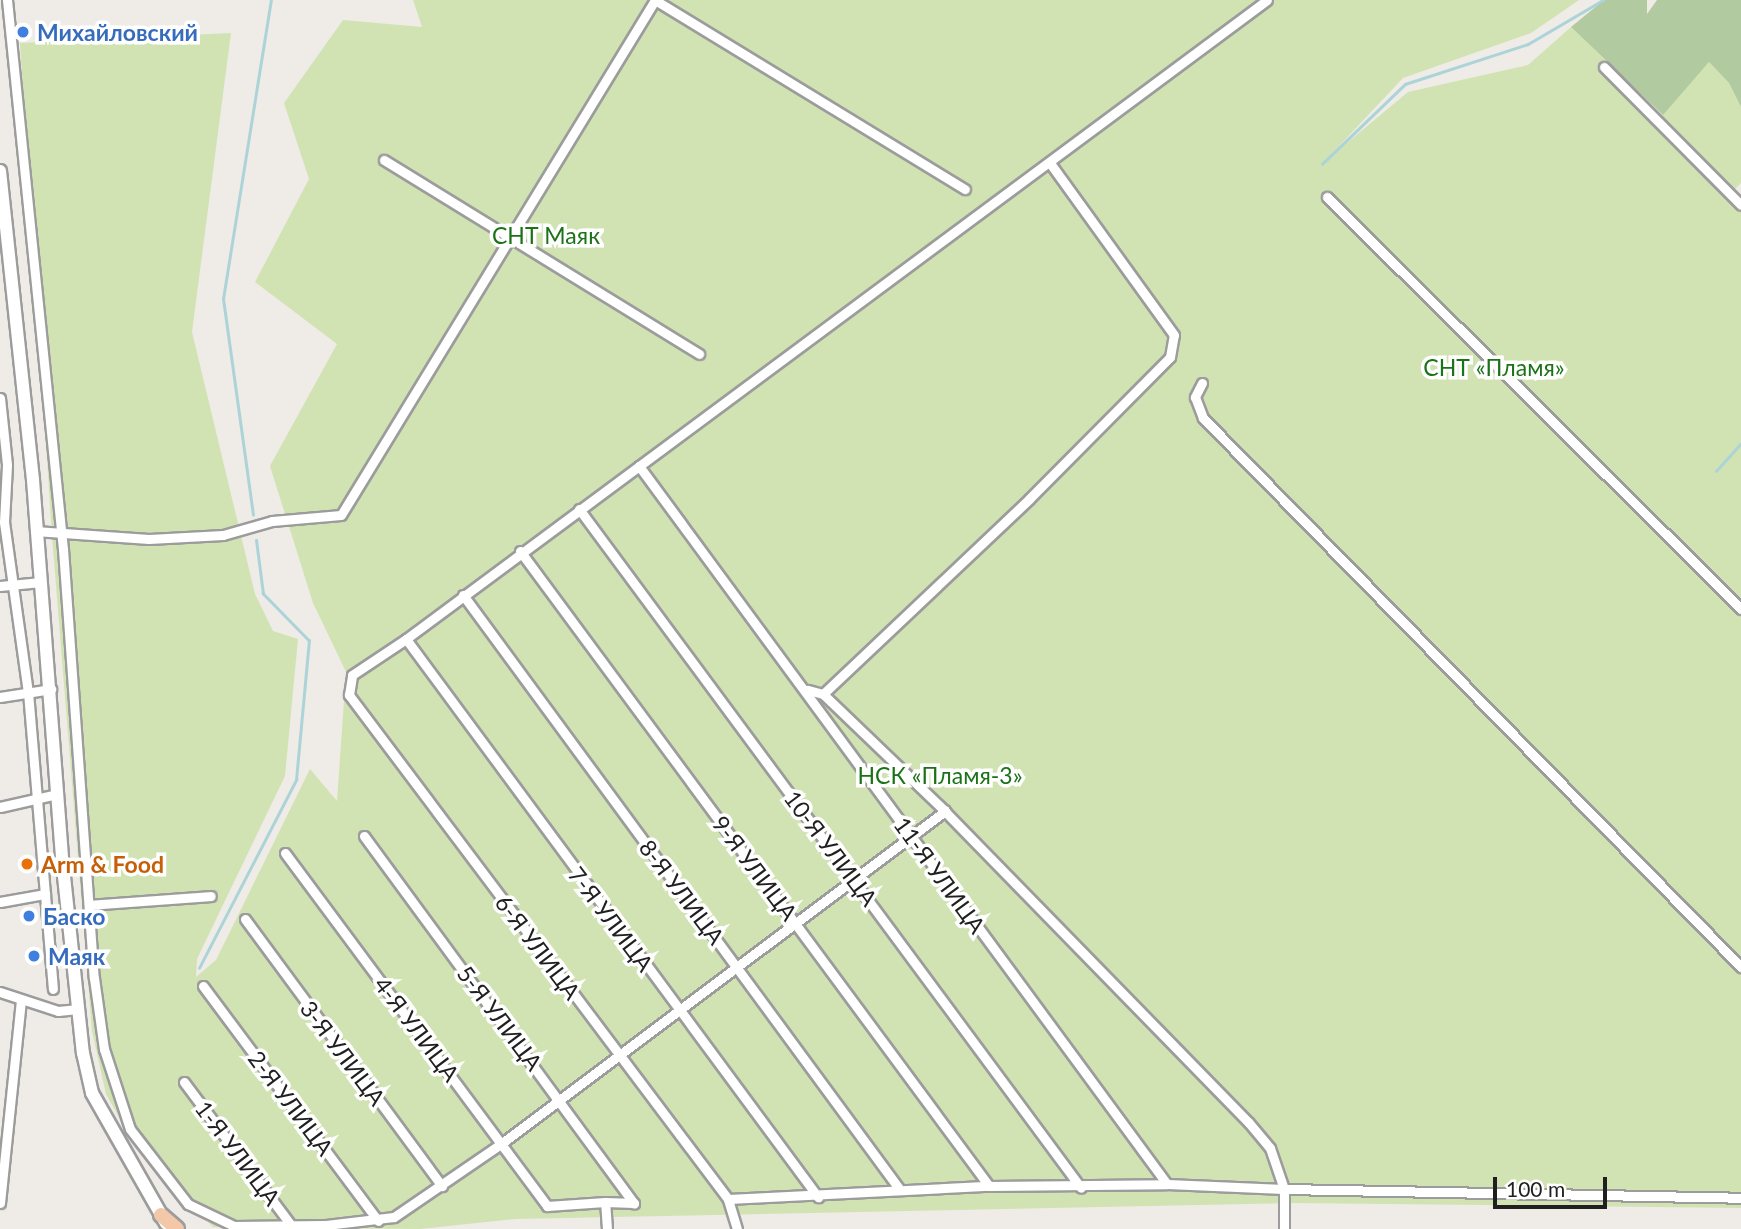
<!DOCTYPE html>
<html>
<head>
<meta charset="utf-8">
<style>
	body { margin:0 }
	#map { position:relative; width:1741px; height:1229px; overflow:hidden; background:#efebe7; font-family:Lato,sans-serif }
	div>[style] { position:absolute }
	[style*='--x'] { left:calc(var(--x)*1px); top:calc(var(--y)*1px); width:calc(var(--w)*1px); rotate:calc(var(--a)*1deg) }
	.grass>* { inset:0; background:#d1e3b2 }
	.forest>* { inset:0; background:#b2caa0 }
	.stream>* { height:2.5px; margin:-1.25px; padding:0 1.25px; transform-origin:1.25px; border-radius:1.25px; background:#acd4d8 }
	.roads { filter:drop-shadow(2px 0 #9c9c9c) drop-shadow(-2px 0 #9c9c9c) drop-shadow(0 2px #9c9c9c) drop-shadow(0 -2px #9c9c9c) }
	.minor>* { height:9px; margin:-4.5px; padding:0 4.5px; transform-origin:4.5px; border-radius:4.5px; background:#fff }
	.tertiary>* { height:12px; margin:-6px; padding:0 6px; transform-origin:6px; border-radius:6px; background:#fff }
	.primary>* { height:14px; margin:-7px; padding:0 7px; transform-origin:7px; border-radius:7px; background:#f2c8a8 }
	.dots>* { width:19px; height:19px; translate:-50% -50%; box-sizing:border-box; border:4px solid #fff; border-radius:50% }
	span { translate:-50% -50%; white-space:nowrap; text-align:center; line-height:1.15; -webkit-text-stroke:7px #fff; paint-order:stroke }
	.shop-label { font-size:23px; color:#366cbe; font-weight:700 }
	.left { translate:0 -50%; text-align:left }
	.park-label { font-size:23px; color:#1c7317 }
	.street-label { font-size:23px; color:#1f1f1f }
	.food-label { font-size:23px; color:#c56008; font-weight:700 }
	.scale { position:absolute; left:1493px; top:1177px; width:114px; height:32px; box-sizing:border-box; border:4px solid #1f1f1f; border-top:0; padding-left:9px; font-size:21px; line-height:24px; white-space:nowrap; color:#1f1f1f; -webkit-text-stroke:5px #fff; paint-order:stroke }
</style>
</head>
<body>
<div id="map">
	<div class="grass">
		<i style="clip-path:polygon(413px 0,1579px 0,1531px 33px,1403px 78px,1324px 162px,1408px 92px,1528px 65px,1571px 27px,1662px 115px,1709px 62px,1729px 83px,1741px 107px,1741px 183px,1735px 189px,1741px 196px,1741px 1208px,1293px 1203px,515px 1219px,420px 1229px,213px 1227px,138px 1151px,106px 1094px,92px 1031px,52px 536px,20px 43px,231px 33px,192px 332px,255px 594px,273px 631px,298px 639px,285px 776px,197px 959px,196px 977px,216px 960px,310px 769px,337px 801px,346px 672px,313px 603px,270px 466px,337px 344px,255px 282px,309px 179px,284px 103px,343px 20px,422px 27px)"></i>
	</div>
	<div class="forest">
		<i style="clip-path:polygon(1604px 0,1647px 0,1647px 14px,1657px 0,1741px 0,1741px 107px,1729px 83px,1709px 62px,1663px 115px,1571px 27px)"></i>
	</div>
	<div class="stream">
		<i style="--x:1322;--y:164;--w:115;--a:-43.9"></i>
		<i style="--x:1405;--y:84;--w:129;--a:-18"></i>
		<i style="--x:1528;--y:44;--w:87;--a:-30.4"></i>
		<i style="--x:1716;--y:471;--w:38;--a:-48"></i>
		<i style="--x:253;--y:515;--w:218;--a:-97.9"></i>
		<i style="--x:223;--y:299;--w:303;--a:-80.9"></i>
		<i style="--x:199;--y:968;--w:212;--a:-62.7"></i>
		<i style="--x:296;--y:780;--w:140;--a:-84.7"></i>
		<i style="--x:309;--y:641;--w:66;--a:-134.4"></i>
		<i style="--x:263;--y:594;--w:54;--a:-97.4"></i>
	</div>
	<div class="roads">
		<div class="minor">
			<i style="--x:7;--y:0;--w:552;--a:84.18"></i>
			<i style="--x:63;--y:549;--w:430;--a:85.9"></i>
			<i style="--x:94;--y:978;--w:72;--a:82"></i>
			<i style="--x:104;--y:1049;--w:84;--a:72"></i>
			<i style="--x:130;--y:1129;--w:95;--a:52.3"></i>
			<i style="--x:188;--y:1204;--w:51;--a:25.6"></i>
			<i style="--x:234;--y:1226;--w:92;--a:-0.6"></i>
			<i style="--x:326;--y:1225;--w:68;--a:-6.7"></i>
			<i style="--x:394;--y:1217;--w:131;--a:-34.4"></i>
			<i style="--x:502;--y:1143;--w:554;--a:-36.85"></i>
			<i style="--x:945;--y:811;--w:169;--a:-136.2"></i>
			<i style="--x:823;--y:694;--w:16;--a:-165"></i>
			<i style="--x:655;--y:0;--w:363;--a:31.4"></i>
			<i style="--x:1604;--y:67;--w:194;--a:45.2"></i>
			<i style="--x:384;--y:160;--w:370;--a:31.6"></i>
			<i style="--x:1327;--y:197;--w:584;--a:44.86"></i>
			<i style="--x:1202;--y:383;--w:16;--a:117"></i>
			<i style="--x:1195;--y:397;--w:22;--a:69"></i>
			<i style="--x:1203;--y:418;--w:769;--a:45.58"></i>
			<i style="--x:0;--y:398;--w:67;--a:84"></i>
			<i style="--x:7;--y:465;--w:57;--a:93"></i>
			<i style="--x:4;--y:522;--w:172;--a:82"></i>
			<i style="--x:28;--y:692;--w:298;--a:85.2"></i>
			<i style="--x:639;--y:466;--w:891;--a:53.67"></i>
			<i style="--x:579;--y:509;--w:844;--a:53.52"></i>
			<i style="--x:35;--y:531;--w:114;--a:4"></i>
			<i style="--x:149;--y:539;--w:74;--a:-3.1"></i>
			<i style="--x:223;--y:535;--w:51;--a:-15.9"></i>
			<i style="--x:272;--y:521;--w:69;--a:-5"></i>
			<i style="--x:341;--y:515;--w:603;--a:-58.63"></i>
			<i style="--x:520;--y:551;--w:789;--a:53.55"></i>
			<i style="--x:0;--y:586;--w:41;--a:-5.6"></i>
			<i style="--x:463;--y:595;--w:738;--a:53.7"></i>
			<i style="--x:406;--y:639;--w:694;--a:53.56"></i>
			<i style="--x:823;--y:694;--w:284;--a:-43.4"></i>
			<i style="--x:1029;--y:499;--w:200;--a:-45.2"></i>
			<i style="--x:1170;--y:357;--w:22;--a:-80"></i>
			<i style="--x:1174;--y:335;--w:213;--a:-125.8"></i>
			<i style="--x:0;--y:697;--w:52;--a:-8.9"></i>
			<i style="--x:0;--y:807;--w:58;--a:-12.8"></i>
			<i style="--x:364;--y:836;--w:456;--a:53.7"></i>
			<i style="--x:285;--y:853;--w:440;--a:53.4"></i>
			<i style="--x:547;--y:1206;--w:58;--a:-3.9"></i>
			<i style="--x:0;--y:902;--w:46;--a:-10.1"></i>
			<i style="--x:89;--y:905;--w:122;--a:-4.2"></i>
			<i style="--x:245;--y:919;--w:332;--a:53.6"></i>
			<i style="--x:203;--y:986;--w:293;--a:53.3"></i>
			<i style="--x:0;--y:992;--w:61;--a:18.1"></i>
			<i style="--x:58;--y:1011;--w:20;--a:-6"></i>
			<i style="--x:184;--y:1082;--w:179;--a:53.2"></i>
			<i style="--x:728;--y:1199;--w:261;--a:-2.9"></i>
			<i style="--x:989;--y:1186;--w:178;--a:-0.6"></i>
			<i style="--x:1167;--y:1184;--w:117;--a:2.4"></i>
			<i style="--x:1284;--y:1189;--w:43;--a:-108.9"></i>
			<i style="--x:1270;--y:1148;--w:34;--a:-130"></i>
			<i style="--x:1248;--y:1122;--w:434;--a:-134.3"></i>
			<i style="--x:0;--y:1203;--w:204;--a:-84.1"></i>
			<i style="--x:607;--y:1229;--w:27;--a:-94"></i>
			<i style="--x:605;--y:1202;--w:29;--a:2"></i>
			<i style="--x:737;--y:1229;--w:31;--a:-107"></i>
			<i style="--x:728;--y:1199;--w:631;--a:-126.94"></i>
			<i style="--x:349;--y:695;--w:20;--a:-81"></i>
			<i style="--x:352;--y:675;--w:65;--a:-33.7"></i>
			<i style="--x:406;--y:639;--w:1072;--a:-36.58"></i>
			<i style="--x:1284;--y:1229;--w:40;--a:-90"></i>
			<i style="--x:1284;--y:1189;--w:457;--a:1.1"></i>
		</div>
		<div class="tertiary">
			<i style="--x:0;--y:171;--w:311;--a:83.9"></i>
			<i style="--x:33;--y:480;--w:388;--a:85.6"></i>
			<i style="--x:63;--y:867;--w:187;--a:83.9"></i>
			<i style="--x:83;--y:1053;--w:41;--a:77.3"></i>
			<i style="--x:92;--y:1093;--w:150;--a:60.4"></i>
		</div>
		<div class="primary">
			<i style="--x:161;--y:1215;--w:21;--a:41"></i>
		</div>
	</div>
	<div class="dots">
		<i style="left:23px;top:32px;background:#3f7fe0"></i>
		<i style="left:27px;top:864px;background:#e8710a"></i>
		<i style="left:29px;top:916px;background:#3f7fe0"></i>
		<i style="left:34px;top:956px;background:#3f7fe0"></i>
	</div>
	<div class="shop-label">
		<span class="left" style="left:37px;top:32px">Михайловский</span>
		<span class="left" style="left:43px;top:916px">Баско</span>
		<span class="left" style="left:48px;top:956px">Маяк</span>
	</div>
	<div class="park-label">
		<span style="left:546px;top:235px">СНТ Маяк</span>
		<span style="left:1494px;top:367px">СНТ «Пламя»</span>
		<span style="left:940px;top:775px">НСК «Пламя-3»</span>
	</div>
	<div class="street-label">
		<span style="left:831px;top:848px;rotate:53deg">10-Я УЛИЦА</span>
		<span style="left:755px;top:868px;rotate:53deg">9-Я УЛИЦА</span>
		<span style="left:940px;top:875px;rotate:54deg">11-Я УЛИЦА</span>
		<span style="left:682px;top:892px;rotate:53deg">8-Я УЛИЦА</span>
		<span style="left:611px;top:919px;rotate:53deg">7-Я УЛИЦА</span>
		<span style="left:538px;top:947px;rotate:53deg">6-Я УЛИЦА</span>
		<span style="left:500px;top:1018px;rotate:53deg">5-Я УЛИЦА</span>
		<span style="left:417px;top:1029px;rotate:53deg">4-Я УЛИЦА</span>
		<span style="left:343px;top:1053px;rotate:53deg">3-Я УЛИЦА</span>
		<span style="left:291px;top:1103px;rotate:53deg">2-Я УЛИЦА</span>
		<span style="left:238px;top:1153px;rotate:53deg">1-Я УЛИЦА</span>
	</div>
	<div class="food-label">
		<span class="left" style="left:41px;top:864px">Arm &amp; Food</span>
	</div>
	<div class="scale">100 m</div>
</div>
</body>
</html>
